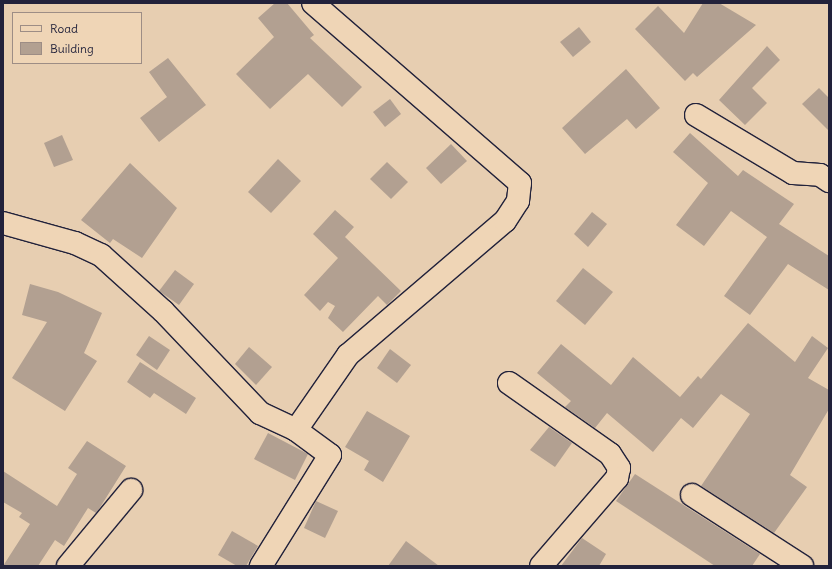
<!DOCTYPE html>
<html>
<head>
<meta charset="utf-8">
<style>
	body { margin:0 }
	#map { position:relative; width:832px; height:569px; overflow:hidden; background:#e7ceb1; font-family:Delius,sans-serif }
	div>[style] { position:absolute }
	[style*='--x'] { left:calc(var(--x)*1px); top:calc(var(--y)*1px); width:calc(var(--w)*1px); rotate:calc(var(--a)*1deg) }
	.building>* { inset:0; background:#b2a091 }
	.roads { filter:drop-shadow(1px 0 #22223b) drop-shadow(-1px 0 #22223b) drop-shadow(0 1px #22223b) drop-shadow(0 -1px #22223b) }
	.minor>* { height:22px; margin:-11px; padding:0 11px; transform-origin:11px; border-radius:11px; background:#efd5b6 }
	span { translate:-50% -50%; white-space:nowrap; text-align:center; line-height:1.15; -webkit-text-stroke:3px #efd5b6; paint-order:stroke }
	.frame { position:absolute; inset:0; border:4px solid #22223b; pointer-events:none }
	.legend { position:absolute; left:12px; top:12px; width:130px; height:52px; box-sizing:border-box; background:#efd5b6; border:1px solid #9d8d85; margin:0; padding:5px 7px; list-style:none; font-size:12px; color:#22223b }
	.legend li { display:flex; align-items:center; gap:8px; height:20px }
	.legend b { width:20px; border:1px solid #9d8d85 }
</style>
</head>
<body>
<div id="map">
	<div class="building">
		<i style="clip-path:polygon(275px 3px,287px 3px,314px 35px,310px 38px,362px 87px,342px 107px,308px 74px,270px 109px,236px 74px,274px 37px,258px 18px)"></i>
		<i style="clip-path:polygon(703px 3px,719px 3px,756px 25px,697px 77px,693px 73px,685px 81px,635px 29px,658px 6px,684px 33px)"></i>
		<i style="clip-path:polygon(579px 27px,591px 42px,573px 57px,560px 42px)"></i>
		<i style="clip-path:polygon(767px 46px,780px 60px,752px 88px,767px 103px,745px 125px,719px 100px)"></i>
		<i style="clip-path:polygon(168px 58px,206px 105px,159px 142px,140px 118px,167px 97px,149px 72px)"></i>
		<i style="clip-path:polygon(626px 69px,660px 108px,636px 129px,627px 119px,585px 154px,562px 128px)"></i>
		<i style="clip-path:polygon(819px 88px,829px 98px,829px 131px,802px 104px)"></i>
		<i style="clip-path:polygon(390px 99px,401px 114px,385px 127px,373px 112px)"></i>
		<i style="clip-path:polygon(690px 133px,738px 176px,743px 170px,794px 204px,779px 224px,829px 256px,829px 290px,788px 264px,750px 315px,724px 296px,767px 237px,731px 211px,704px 246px,676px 225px,708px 183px,673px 152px)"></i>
		<i style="clip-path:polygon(62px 135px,73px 160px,54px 167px,44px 143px)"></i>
		<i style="clip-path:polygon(451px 144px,467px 161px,441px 184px,426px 168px)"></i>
		<i style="clip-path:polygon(278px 159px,301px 181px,271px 213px,248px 192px)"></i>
		<i style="clip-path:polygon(387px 162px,408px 182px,391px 199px,370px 179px)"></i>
		<i style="clip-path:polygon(130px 163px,177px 208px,142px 258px,113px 239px,110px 243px,81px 220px)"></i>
		<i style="clip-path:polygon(335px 210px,354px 227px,345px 237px,401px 291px,387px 305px,378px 296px,343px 332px,328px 318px,335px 306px,328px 302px,320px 311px,304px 295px,338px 258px,313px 234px)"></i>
		<i style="clip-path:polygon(592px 212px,607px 224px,588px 247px,574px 234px)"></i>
		<i style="clip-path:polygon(583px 268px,613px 292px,585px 325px,556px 301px)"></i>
		<i style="clip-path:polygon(175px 270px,194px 284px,179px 305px,159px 291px)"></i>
		<i style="clip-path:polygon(30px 284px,58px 292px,102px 313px,84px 353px,97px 361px,65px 411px,12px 378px,47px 322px,22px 315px)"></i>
		<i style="clip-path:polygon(748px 323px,795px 362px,812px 336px,828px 348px,808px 378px,829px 390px,829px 409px,790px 475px,807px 487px,774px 533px,701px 486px,750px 414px,721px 394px,693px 428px,681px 418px,653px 452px,607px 413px,595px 428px,565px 407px,571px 401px,537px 373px,561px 344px,611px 385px,633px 357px,680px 397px,698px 376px,701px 379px)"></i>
		<i style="clip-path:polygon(149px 336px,170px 350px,157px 370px,136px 355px)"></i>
		<i style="clip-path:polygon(249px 347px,272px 367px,256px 385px,235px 364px)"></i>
		<i style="clip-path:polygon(390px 349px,411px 365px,397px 383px,377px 368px)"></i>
		<i style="clip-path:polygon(140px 362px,196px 398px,186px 414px,154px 393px,150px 398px,127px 382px)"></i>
		<i style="clip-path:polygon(367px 411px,410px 436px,383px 482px,364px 470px,369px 461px,345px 447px)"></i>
		<i style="clip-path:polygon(549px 427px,572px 443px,555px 467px,530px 450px)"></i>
		<i style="clip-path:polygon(268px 433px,308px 454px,295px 480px,254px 459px)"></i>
		<i style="clip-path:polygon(87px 441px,126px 466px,99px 509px,96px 513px,88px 508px,64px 546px,55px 540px,38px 566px,3px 566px,30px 524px,19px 517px,22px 513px,3px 502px,3px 471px,57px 506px,77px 474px,68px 468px)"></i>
		<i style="clip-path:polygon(635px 474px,760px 554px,752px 566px,715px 566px,616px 501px)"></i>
		<i style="clip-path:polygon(316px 501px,338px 511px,325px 538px,304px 528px)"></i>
		<i style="clip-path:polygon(232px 531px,258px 546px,246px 566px,237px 566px,218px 555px)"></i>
		<i style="clip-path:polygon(582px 538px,606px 554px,599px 566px,561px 566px)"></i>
		<i style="clip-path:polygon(406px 541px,439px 566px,388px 566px)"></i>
	</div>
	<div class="roads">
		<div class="minor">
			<i style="--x:696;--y:115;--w:113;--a:30.9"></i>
			<i style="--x:793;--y:173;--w:27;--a:4"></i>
			<i style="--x:820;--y:175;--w:11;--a:34"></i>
			<i style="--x:3;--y:223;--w:75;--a:15.5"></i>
			<i style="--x:75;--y:243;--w:29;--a:25"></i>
			<i style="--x:101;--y:255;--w:84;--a:42.1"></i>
			<i style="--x:163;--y:311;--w:141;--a:46.4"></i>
			<i style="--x:260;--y:413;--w:40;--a:25"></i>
			<i style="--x:296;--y:430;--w:42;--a:36.3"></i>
			<i style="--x:330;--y:455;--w:131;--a:121.9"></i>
			<i style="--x:509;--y:383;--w:123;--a:35.1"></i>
			<i style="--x:610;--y:454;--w:17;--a:57"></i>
			<i style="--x:619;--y:468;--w:10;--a:101"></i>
			<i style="--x:617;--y:478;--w:116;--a:130.8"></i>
			<i style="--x:296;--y:430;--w:91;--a:-55.3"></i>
			<i style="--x:348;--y:355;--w:206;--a:-40.5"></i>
			<i style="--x:505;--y:221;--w:24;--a:-57"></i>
			<i style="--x:518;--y:201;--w:18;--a:-84"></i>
			<i style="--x:520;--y:183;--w:274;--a:-139"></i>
			<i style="--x:692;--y:495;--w:131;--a:32.8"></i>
			<i style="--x:68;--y:566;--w:99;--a:-50.3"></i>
		</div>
	</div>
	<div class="frame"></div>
	<ul class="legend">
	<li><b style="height:5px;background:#efd5b6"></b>Road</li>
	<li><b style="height:11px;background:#b2a091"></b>Building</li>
	</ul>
</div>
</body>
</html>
